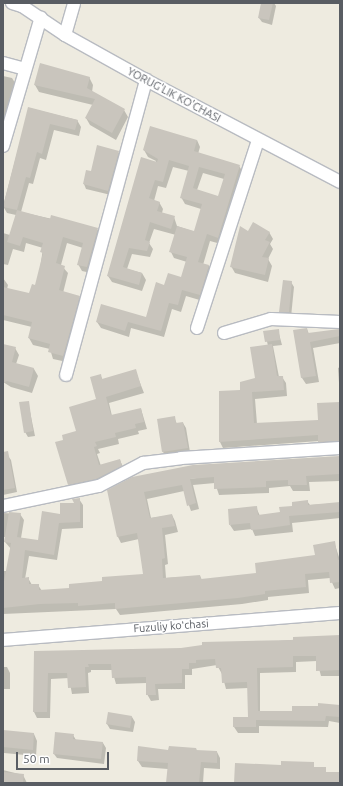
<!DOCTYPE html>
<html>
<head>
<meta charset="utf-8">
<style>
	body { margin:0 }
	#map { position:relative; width:343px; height:786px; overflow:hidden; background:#eeebe0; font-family:Ubuntu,sans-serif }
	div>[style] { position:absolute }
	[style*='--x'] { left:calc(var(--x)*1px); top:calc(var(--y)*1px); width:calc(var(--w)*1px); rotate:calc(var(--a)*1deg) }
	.shadow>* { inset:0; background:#0003 }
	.building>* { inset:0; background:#c9c5bd }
	.roads { filter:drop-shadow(1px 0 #b8bbc1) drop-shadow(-1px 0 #b8bbc1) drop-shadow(0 1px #b8bbc1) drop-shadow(0 -1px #b8bbc1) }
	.minor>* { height:12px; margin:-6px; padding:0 6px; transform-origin:6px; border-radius:6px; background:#fff }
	span { translate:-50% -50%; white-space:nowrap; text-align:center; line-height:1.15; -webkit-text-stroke:3px #fff; paint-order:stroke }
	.street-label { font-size:11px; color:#595d63 }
	.frame { position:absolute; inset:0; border:4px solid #595d63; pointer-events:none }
	.scale { position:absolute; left:16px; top:752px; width:93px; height:18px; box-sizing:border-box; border:2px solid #595d63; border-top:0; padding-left:5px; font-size:12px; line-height:14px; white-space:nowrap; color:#595d63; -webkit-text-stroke:3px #fff; paint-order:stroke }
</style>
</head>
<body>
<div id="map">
	<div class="shadow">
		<i style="clip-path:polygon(262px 3px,274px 3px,276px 6px,272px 25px,262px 22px,259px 18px)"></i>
		<i style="clip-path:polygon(3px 76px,12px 78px,17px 86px,3px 138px)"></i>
		<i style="clip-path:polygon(89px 77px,93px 85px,92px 92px,124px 110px,128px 117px,116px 140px,90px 125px,86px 118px,93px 105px,39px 92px,35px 85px)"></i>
		<i style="clip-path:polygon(29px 108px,77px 120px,81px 127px,79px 136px,54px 130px,46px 160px,40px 158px,33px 184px,29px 183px,21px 212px,97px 229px,101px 236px,91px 273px,82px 271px,78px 264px,83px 248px,67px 243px,61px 265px,68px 273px,63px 293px,79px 297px,83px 303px,67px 362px,53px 359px,50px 349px,33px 345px,29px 338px,32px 327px,3px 320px,3px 278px,8px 285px,7px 289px,30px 294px,41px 288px,40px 269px,43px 248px,26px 243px,24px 252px,13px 249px,8px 265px,3px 264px,3px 233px,10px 235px,16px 215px,7px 213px,3px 206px)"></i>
		<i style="clip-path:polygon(evenodd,197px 140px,200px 147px,198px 154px,239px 166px,243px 172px,221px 244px,210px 241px,203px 265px,209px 266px,213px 273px,203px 301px,186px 296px,181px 312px,172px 309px,164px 337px,131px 328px,129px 337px,101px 328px,97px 322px,147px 318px,165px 286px,182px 279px,187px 262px,174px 258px,171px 252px,176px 235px,154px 229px,149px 243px,153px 249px,150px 257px,132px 254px,127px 269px,142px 273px,146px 280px,142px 291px,112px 282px,108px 276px,156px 161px,148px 157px,144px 150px,197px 140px,173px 167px,189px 171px,181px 197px,185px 204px,201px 209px,195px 232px,177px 226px,174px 217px,162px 213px,163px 209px,159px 202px,154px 201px,158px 186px,166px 188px,173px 167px,197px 140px,203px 173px,224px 179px,219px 197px,197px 190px,203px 173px)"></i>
		<i style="clip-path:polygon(118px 152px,121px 157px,111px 195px,86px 189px,84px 184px,91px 172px)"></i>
		<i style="clip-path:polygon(248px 232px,269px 232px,273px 239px,270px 244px,273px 249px,268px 259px,272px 266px,268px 282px,235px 273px,231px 266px)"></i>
		<i style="clip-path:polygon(291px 282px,294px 287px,291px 317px,283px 316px,280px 312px)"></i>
		<i style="clip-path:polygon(307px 329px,309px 334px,339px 331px,340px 343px,313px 348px,319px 382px,306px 384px,302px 378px,294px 331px)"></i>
		<i style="clip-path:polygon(278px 330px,282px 345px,273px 346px,279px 377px,282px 377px,286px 383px,287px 396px,255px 399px,257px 424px,319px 421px,340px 403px,340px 448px,323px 448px,319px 441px,223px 448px,220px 442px,220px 392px,241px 391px,256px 379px,268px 346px,265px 332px)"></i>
		<i style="clip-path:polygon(3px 345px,15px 348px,19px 355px,16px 364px,34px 369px,38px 376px,32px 393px,11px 387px,3px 382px)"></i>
		<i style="clip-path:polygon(340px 367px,340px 397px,338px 368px)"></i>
		<i style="clip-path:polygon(135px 370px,144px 393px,109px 403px,112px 416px,141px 409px,147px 429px,138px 431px,139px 434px,118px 439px,119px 444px,98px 449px,100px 453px,97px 454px,101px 466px,120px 460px,125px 472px,73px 491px,69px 484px,65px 441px,77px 432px,97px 400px,100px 375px,103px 380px)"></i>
		<i style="clip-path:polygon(28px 402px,35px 436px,28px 437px,25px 432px)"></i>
		<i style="clip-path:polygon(174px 417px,177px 424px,183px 423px,186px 428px,190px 452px,166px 456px,163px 452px)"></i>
		<i style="clip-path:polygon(3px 456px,8px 456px,11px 460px,17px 492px,3px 495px)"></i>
		<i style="clip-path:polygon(340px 457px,340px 481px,309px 482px,310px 491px,293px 491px,290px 486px,269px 488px,269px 493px,219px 495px,215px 483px,193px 485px,199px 509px,191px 511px,184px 491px,147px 499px,151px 518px,172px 515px,175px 521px,178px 532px,165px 535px,168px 564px,165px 565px,166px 578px,200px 576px,202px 580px,257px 574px,316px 556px,334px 542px,340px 560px,340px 588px,335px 589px,330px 578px,308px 580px,309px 593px,268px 597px,268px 600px,242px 604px,120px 615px,116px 609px,3px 614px,3px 571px,8px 571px,11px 549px,5px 542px,6px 537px,3px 537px,3px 513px,20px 514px,24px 520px,21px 538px,38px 541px,79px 499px,83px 505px,83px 528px,62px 529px,57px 560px,29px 556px,25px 579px,28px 578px,32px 585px,38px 585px,42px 591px,70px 589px,144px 575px,139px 539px,121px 543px,118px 537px,108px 491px)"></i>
		<i style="clip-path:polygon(307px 501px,310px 505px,340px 503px,340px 518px,292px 523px,293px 532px,255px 536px,252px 529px,234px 531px,230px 525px,256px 507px,260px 516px,281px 513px)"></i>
		<i style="clip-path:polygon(340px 636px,340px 676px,321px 676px,317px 661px,296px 662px,296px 672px,260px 673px,260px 712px,293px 712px,340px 706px,340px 723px,329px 721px,328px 727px,259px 726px,259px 733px,238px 733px,234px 727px,249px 718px,248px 688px,226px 689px,222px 674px,217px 665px,192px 669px,192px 675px,185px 675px,185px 689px,158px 689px,159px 700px,151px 701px,147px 694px,147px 683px,116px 684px,112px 670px,91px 670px,91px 672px,88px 673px,89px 693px,72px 694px,69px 678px,51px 679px,50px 718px,37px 718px,34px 712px,35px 652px,181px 649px)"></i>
		<i style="clip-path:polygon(3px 667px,7px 667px,10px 673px,10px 689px,3px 689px)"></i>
		<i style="clip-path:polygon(132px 717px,135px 722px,133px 732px,110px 729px,107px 724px)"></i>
		<i style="clip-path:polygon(3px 732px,34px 734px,37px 741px,36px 756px,4px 753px,3px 767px)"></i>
		<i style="clip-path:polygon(73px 735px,76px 740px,103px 743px,106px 748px,104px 764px,57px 758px,54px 754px)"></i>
		<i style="clip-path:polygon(196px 748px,197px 751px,217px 752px,220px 758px,220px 769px,204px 768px,203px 783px,168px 783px,168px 769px,142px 767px,138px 761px,169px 751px)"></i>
		<i style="clip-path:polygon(3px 770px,23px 775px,27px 783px,3px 783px)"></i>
	</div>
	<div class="building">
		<i style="clip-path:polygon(261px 3px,273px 3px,269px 20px,258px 18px)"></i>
		<i style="clip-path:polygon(40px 63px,90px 77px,87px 88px,125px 109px,112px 133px,85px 118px,95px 99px,34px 85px)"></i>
		<i style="clip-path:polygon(28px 107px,78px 120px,75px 130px,50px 124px,42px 154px,37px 152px,30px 178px,26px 177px,17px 210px,50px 219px,51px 215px,98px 228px,87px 267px,77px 265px,83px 243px,63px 237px,56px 263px,65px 266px,59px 290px,80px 296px,63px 356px,48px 352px,50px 344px,28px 338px,32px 322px,3px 315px,3px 287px,29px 293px,32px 284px,35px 285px,43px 253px,40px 252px,43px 243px,23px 237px,20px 246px,7px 242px,17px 210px,3px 207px)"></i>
		<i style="clip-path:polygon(evenodd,150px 126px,197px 140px,194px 151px,240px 165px,218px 238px,207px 234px,198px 262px,209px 265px,200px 295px,182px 290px,178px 305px,169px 303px,161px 331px,128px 322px,125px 331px,96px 322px,101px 304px,146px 317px,156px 282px,164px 285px,168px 273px,181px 277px,187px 257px,169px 252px,177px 226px,194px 231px,202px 204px,180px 198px,189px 166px,169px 160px,163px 182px,155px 180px,149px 198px,160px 202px,157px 211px,175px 216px,171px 229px,150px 222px,145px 240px,150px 242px,147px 251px,129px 248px,123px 267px,142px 273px,139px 285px,107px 276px,141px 157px,157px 162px,158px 159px,143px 150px,150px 126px,199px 167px,225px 174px,218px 196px,193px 188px,199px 167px)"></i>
		<i style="clip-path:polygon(97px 145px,119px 151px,108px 191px,83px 184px,86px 170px,91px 171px)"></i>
		<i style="clip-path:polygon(253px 222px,270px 232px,265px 240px,270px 242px,262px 257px,269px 258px,265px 275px,230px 267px,240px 226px,248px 231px)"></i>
		<i style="clip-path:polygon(283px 280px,292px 281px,289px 312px,279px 312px)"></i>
		<i style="clip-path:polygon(307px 328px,308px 333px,339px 329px,340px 336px,310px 342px,316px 376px,301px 378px,293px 330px)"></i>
		<i style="clip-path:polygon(279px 329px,280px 340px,265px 342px,263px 331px)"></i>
		<i style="clip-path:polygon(3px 344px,16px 347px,12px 362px,34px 368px,29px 387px,7px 381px,3px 383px)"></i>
		<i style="clip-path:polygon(272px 344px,277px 376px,283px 376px,284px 390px,252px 392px,254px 423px,318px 420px,317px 403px,340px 402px,340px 441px,318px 442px,318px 435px,219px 442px,219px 391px,240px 390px,240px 382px,255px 378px,250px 347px)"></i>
		<i style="clip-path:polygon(136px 369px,141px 386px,106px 397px,111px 415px,141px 408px,144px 422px,135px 424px,136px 428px,115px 433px,116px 437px,95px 442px,97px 446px,94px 447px,99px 465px,120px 459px,122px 466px,96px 479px,68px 485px,55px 442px,63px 440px,62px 435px,76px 431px,69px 407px,96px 399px,90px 377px,101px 374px,102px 379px)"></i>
		<i style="clip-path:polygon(29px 401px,33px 431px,24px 433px,19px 402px)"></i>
		<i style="clip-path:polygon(175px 416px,176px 423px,183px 422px,188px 448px,162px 452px,157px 419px)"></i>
		<i style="clip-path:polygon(8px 451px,15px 488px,3px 490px,3px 452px)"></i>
		<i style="clip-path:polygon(340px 456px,340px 474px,306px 476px,307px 485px,288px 485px,288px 480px,266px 481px,266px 487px,214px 489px,214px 477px,190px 479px,196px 503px,187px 506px,182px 485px,144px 492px,150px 518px,172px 514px,175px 526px,162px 528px,165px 558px,162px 559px,163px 578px,200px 575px,201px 579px,256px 573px,255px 563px,315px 555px,313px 545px,335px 541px,338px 560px,340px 559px,340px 582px,330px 583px,329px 572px,305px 574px,306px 587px,265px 591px,265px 594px,238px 598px,115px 609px,115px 603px,78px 606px,78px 603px,40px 604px,3px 608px,3px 587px,11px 543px,4px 542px,9px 512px,21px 513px,17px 537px,38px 540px,42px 511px,60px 514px,60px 503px,74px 503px,72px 499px,80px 498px,80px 522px,59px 523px,54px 555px,25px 550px,22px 578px,29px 577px,29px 584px,39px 584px,39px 590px,69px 588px,69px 584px,102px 581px,102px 577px,143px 574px,137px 533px,117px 537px,107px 490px,132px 477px,193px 465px)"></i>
		<i style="clip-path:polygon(308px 500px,308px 505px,340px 502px,340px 512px,289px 516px,290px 525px,262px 529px,251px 530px,250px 523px,229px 525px,228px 509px,257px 506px,258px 515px,280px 512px,279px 507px,292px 506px,292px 502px)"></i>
		<i style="clip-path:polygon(340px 635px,340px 670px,316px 671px,316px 656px,293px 656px,293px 667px,257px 668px,258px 711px,292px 711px,292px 706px,318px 706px,318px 703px,340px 705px,340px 717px,326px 716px,325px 721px,256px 720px,256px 727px,233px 727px,233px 717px,248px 717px,247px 682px,222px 683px,221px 668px,216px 668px,215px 659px,196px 660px,196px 663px,189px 663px,189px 669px,182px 669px,182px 683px,155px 684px,156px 695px,146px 695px,146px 677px,112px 678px,111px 664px,88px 664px,89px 667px,85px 667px,86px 687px,68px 688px,67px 673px,48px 673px,47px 712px,33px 712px,34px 651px,181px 648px,202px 645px,202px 642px,293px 640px,293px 637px)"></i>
		<i style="clip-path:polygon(108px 712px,132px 716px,130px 728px,106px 724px)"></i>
		<i style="clip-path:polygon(3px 730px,34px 733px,33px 750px,3px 747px)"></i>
		<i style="clip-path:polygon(55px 732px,74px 734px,73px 739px,103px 742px,101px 759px,53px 754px)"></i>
		<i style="clip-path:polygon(138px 746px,168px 750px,169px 746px,196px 748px,196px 750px,217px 751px,217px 763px,201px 762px,199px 783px,166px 783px,168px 763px,137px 761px)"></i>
		<i style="clip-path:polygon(281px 761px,314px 762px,314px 767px,326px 767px,326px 772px,340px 772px,340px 783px,234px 783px,235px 763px,281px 765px)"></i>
		<i style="clip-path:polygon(3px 772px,24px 774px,23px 783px,3px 783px)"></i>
	</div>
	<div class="roads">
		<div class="minor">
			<i style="--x:12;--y:3;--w:10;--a:17"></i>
			<i style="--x:22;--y:6;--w:52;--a:34"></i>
			<i style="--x:65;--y:35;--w:93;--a:29.1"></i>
			<i style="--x:146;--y:80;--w:219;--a:27.7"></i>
			<i style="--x:65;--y:35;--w:33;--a:-74"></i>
			<i style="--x:3;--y:63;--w:23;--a:15"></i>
			<i style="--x:3;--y:146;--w:134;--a:-73.6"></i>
			<i style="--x:197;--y:328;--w:198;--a:-72"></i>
			<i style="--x:224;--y:333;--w:49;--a:-16.6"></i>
			<i style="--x:271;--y:319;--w:69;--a:2.5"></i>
			<i style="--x:66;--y:375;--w:306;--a:-74.8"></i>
			<i style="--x:3;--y:506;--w:98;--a:-11.8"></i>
			<i style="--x:99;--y:486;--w:50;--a:-27.6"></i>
			<i style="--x:143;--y:463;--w:38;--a:-7"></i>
			<i style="--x:181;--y:458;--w:159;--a:-3.6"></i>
			<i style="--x:3;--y:640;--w:338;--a:-4.6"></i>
		</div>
	</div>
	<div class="street-label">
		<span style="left:174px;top:95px;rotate:28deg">YORUG'LIK KO'CHASI</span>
		<span style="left:171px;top:626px;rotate:-4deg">Fuzuliy koʻchasi</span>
	</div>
	<div class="frame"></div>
	<div class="scale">50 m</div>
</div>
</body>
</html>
